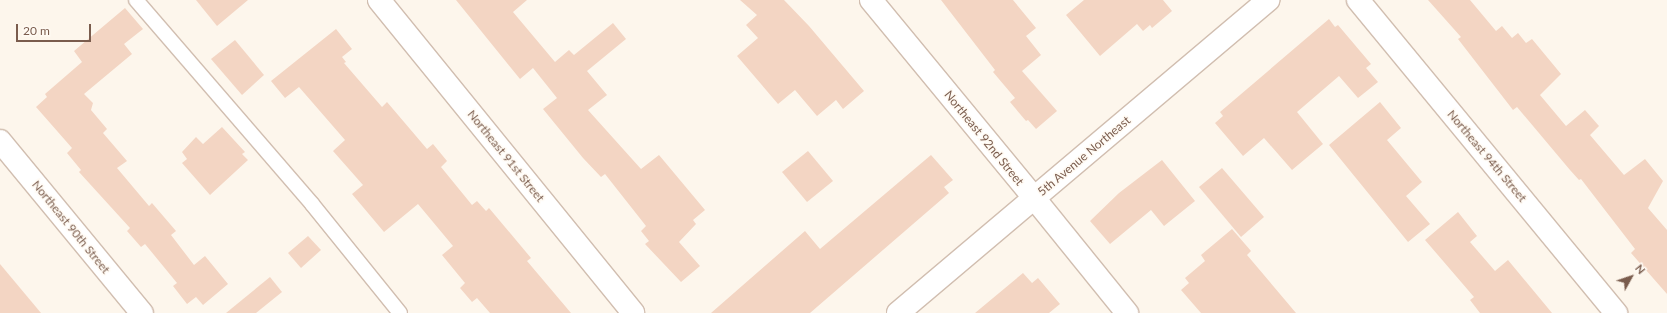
<!DOCTYPE html>
<html>
<head>
<meta charset="utf-8">
<style>
	body { margin:0 }
	#map { position:relative; width:1667px; height:313px; overflow:hidden; background:#fdf6ec; font-family:Lato,sans-serif }
	div>[style] { position:absolute }
	[style*='--x'] { left:calc(var(--x)*1px); top:calc(var(--y)*1px); width:calc(var(--w)*1px); rotate:calc(var(--a)*1deg) }
	.building>* { inset:0; background:#f3d5c3 }
	.roads { filter:drop-shadow(1px 0 #d1beb0) drop-shadow(-1px 0 #d1beb0) drop-shadow(0 1px #d1beb0) drop-shadow(0 -1px #d1beb0) }
	.service>* { height:14px; margin:-7px; padding:0 7px; transform-origin:7px; border-radius:7px; background:#fff }
	.minor>* { height:22px; margin:-11px; padding:0 11px; transform-origin:11px; border-radius:11px; background:#fff }
	.tertiary>* { height:22px; margin:-11px; padding:0 11px; transform-origin:11px; border-radius:11px; background:#fff }
	.secondary>* { height:22px; margin:-11px; padding:0 11px; transform-origin:11px; border-radius:11px; background:#fff }
	span { translate:-50% -50%; white-space:nowrap; text-align:center; line-height:1.15; -webkit-text-stroke:3px #fffaf3; paint-order:stroke }
	.street-label { font-size:12px; color:#7a5c4d }
	.north { position:absolute; left:1611px; top:257px; width:40px; height:40px; -webkit-text-stroke:3px #fffaf3; paint-order:stroke; rotate:50deg; font-size:11px; font-weight:700; line-height:16px; text-align:center; color:#7a5c4d }
	.north::after { content:''; display:block; margin:auto; width:14px; height:18px; background:#7a5c4d; clip-path:polygon(50% 0,100% 100%,50% 72%,0 100%) }
	.scale { position:absolute; left:16px; top:24px; width:75px; height:18px; box-sizing:border-box; border:2px solid #7a5c4d; border-top:0; padding-left:5px; font-size:12px; line-height:14px; white-space:nowrap; color:#7a5c4d; -webkit-text-stroke:3px #fffaf3; paint-order:stroke }
</style>
</head>
<body>
<div id="map">
	<div class="building">
		<i style="clip-path:polygon(196px 0,248px 0,217px 26px)"></i>
		<i style="clip-path:polygon(456px 0,527px 0,513px 12px,555px 62px,569px 50px,574px 55px,613px 23px,626px 39px,587px 71px,607px 95px,588px 110px,641px 169px,659px 155px,705px 210px,693px 220px,696px 224px,679px 242px,700px 266px,681px 282px,645px 244px,649px 241px,641px 231px,646px 226px,605px 174px,601px 177px,583px 158px,543px 109px,557px 98px,533px 68px,520px 79px)"></i>
		<i style="clip-path:polygon(740px 0,784px 0,809px 26px,864px 91px,843px 109px,836px 100px,817px 116px,795px 90px,778px 104px,737px 56px,758px 38px,746px 25px,757px 15px)"></i>
		<i style="clip-path:polygon(941px 0,1013px 0,1036px 28px,1026px 36px,1041px 55px,1022px 71px,1057px 111px,1036px 129px,1028px 120px,1026px 121px,1010px 102px,1015px 98px,993px 72px,995px 70px)"></i>
		<i style="clip-path:polygon(1084px 0,1163px 0,1172px 11px,1152px 28px,1150px 25px,1143px 31px,1137px 24px,1100px 56px,1066px 15px)"></i>
		<i style="clip-path:polygon(1428px 0,1470px 0,1496px 31px,1502px 26px,1512px 38px,1518px 33px,1526px 43px,1532px 39px,1561px 74px,1540px 95px,1566px 126px,1585px 110px,1599px 126px,1590px 135px,1624px 175px,1645px 159px,1663px 181px,1648px 208px,1667px 230px,1667px 294px,1631px 253px,1635px 249px,1581px 179px,1579px 180px,1570px 170px,1517px 107px,1513px 110px,1458px 39px,1461px 37px)"></i>
		<i style="clip-path:polygon(125px 8px,143px 29px,124px 44px,132px 54px,84px 94px,93px 103px,91px 110px,107px 129px,103px 133px,127px 161px,117px 168px,149px 206px,152px 203px,176px 231px,171px 235px,194px 265px,205px 256px,228px 284px,203px 305px,196px 297px,187px 304px,173px 286px,177px 283px,145px 244px,141px 247px,127px 231px,130px 228px,79px 172px,81px 170px,67px 153px,72px 148px,36px 107px,47px 97px,45px 94px,82px 62px,74px 51px)"></i>
		<i style="clip-path:polygon(1329px 19px,1335px 27px,1338px 25px,1371px 64px,1366px 68px,1378px 82px,1358px 98px,1339px 76px,1297px 112px,1323px 144px,1292px 170px,1264px 138px,1243px 156px,1215px 123px,1223px 116px,1220px 112px)"></i>
		<i style="clip-path:polygon(336px 29px,352px 49px,342px 57px,346px 62px,344px 63px,382px 107px,387px 102px,427px 149px,433px 144px,447px 161px,441px 167px,472px 205px,477px 201px,486px 211px,489px 208px,531px 258px,527px 261px,571px 313px,490px 313px,477px 298px,472px 302px,460px 288px,465px 283px,442px 255px,453px 246px,418px 204px,384px 232px,352px 194px,363px 185px,333px 151px,345px 140px,299px 87px,285px 98px,271px 81px)"></i>
		<i style="clip-path:polygon(235px 40px,264px 75px,242px 95px,211px 59px)"></i>
		<i style="clip-path:polygon(1380px 102px,1401px 128px,1387px 140px,1422px 182px,1406px 196px,1430px 224px,1408px 242px,1329px 145px)"></i>
		<i style="clip-path:polygon(222px 127px,245px 152px,242px 154px,248px 160px,210px 195px,182px 163px,187px 159px,182px 152px,196px 137px,203px 144px)"></i>
		<i style="clip-path:polygon(808px 151px,833px 181px,807px 202px,782px 172px)"></i>
		<i style="clip-path:polygon(931px 155px,953px 180px,944px 187px,949px 193px,810px 313px,711px 313px,805px 231px,820px 249px)"></i>
		<i style="clip-path:polygon(1162px 160px,1195px 201px,1164px 226px,1151px 210px,1110px 244px,1090px 221px,1119px 193px)"></i>
		<i style="clip-path:polygon(1222px 168px,1264px 217px,1241px 237px,1199px 187px)"></i>
		<i style="clip-path:polygon(1458px 212px,1477px 236px,1470px 242px,1495px 271px,1508px 260px,1552px 313px,1480px 313px,1470px 300px,1474px 297px,1425px 240px)"></i>
		<i style="clip-path:polygon(1232px 229px,1251px 251px,1247px 255px,1296px 313px,1201px 313px,1181px 290px,1189px 283px,1185px 278px,1205px 261px,1201px 255px)"></i>
		<i style="clip-path:polygon(308px 236px,321px 250px,301px 268px,288px 253px)"></i>
		<i style="clip-path:polygon(0 264px,41px 313px,0 313px)"></i>
		<i style="clip-path:polygon(1023px 273px,1032px 283px,1038px 278px,1060px 304px,1049px 313px,975px 313px)"></i>
		<i style="clip-path:polygon(270px 277px,282px 292px,256px 313px,226px 313px)"></i>
	</div>
	<div class="roads">
		<div class="service">
			<i style="--x:136;--y:0;--w:269;--a:49.2"></i>
			<i style="--x:312;--y:204;--w:140;--a:51.1"></i>
		</div>
		<div class="minor">
			<i style="--x:379;--y:0;--w:403;--a:50.9"></i>
			<i style="--x:1358;--y:0;--w:406;--a:50.5"></i>
			<i style="--x:0;--y:141;--w:223;--a:50.5"></i>
			<i style="--x:1034;--y:198;--w:148;--a:51"></i>
		</div>
		<div class="tertiary">
			<i style="--x:871;--y:0;--w:256;--a:50.5"></i>
		</div>
		<div class="secondary">
			<i style="--x:898;--y:313;--w:485;--a:-40.2"></i>
		</div>
	</div>
	<div class="street-label">
		<span style="left:984px;top:138px;rotate:51deg">Northeast 92nd Street</span>
		<span style="left:506px;top:156px;rotate:51deg">Northeast 91st Street</span>
		<span style="left:1084px;top:156px;rotate:-40deg">5th Avenue Northeast</span>
		<span style="left:1487px;top:156px;rotate:50deg">Northeast 94th Street</span>
		<span style="left:71px;top:227px;rotate:51deg">Northeast 90th Street</span>
	</div>
	<div class="north">N</div>
	<div class="scale">20 m</div>
</div>
</body>
</html>
